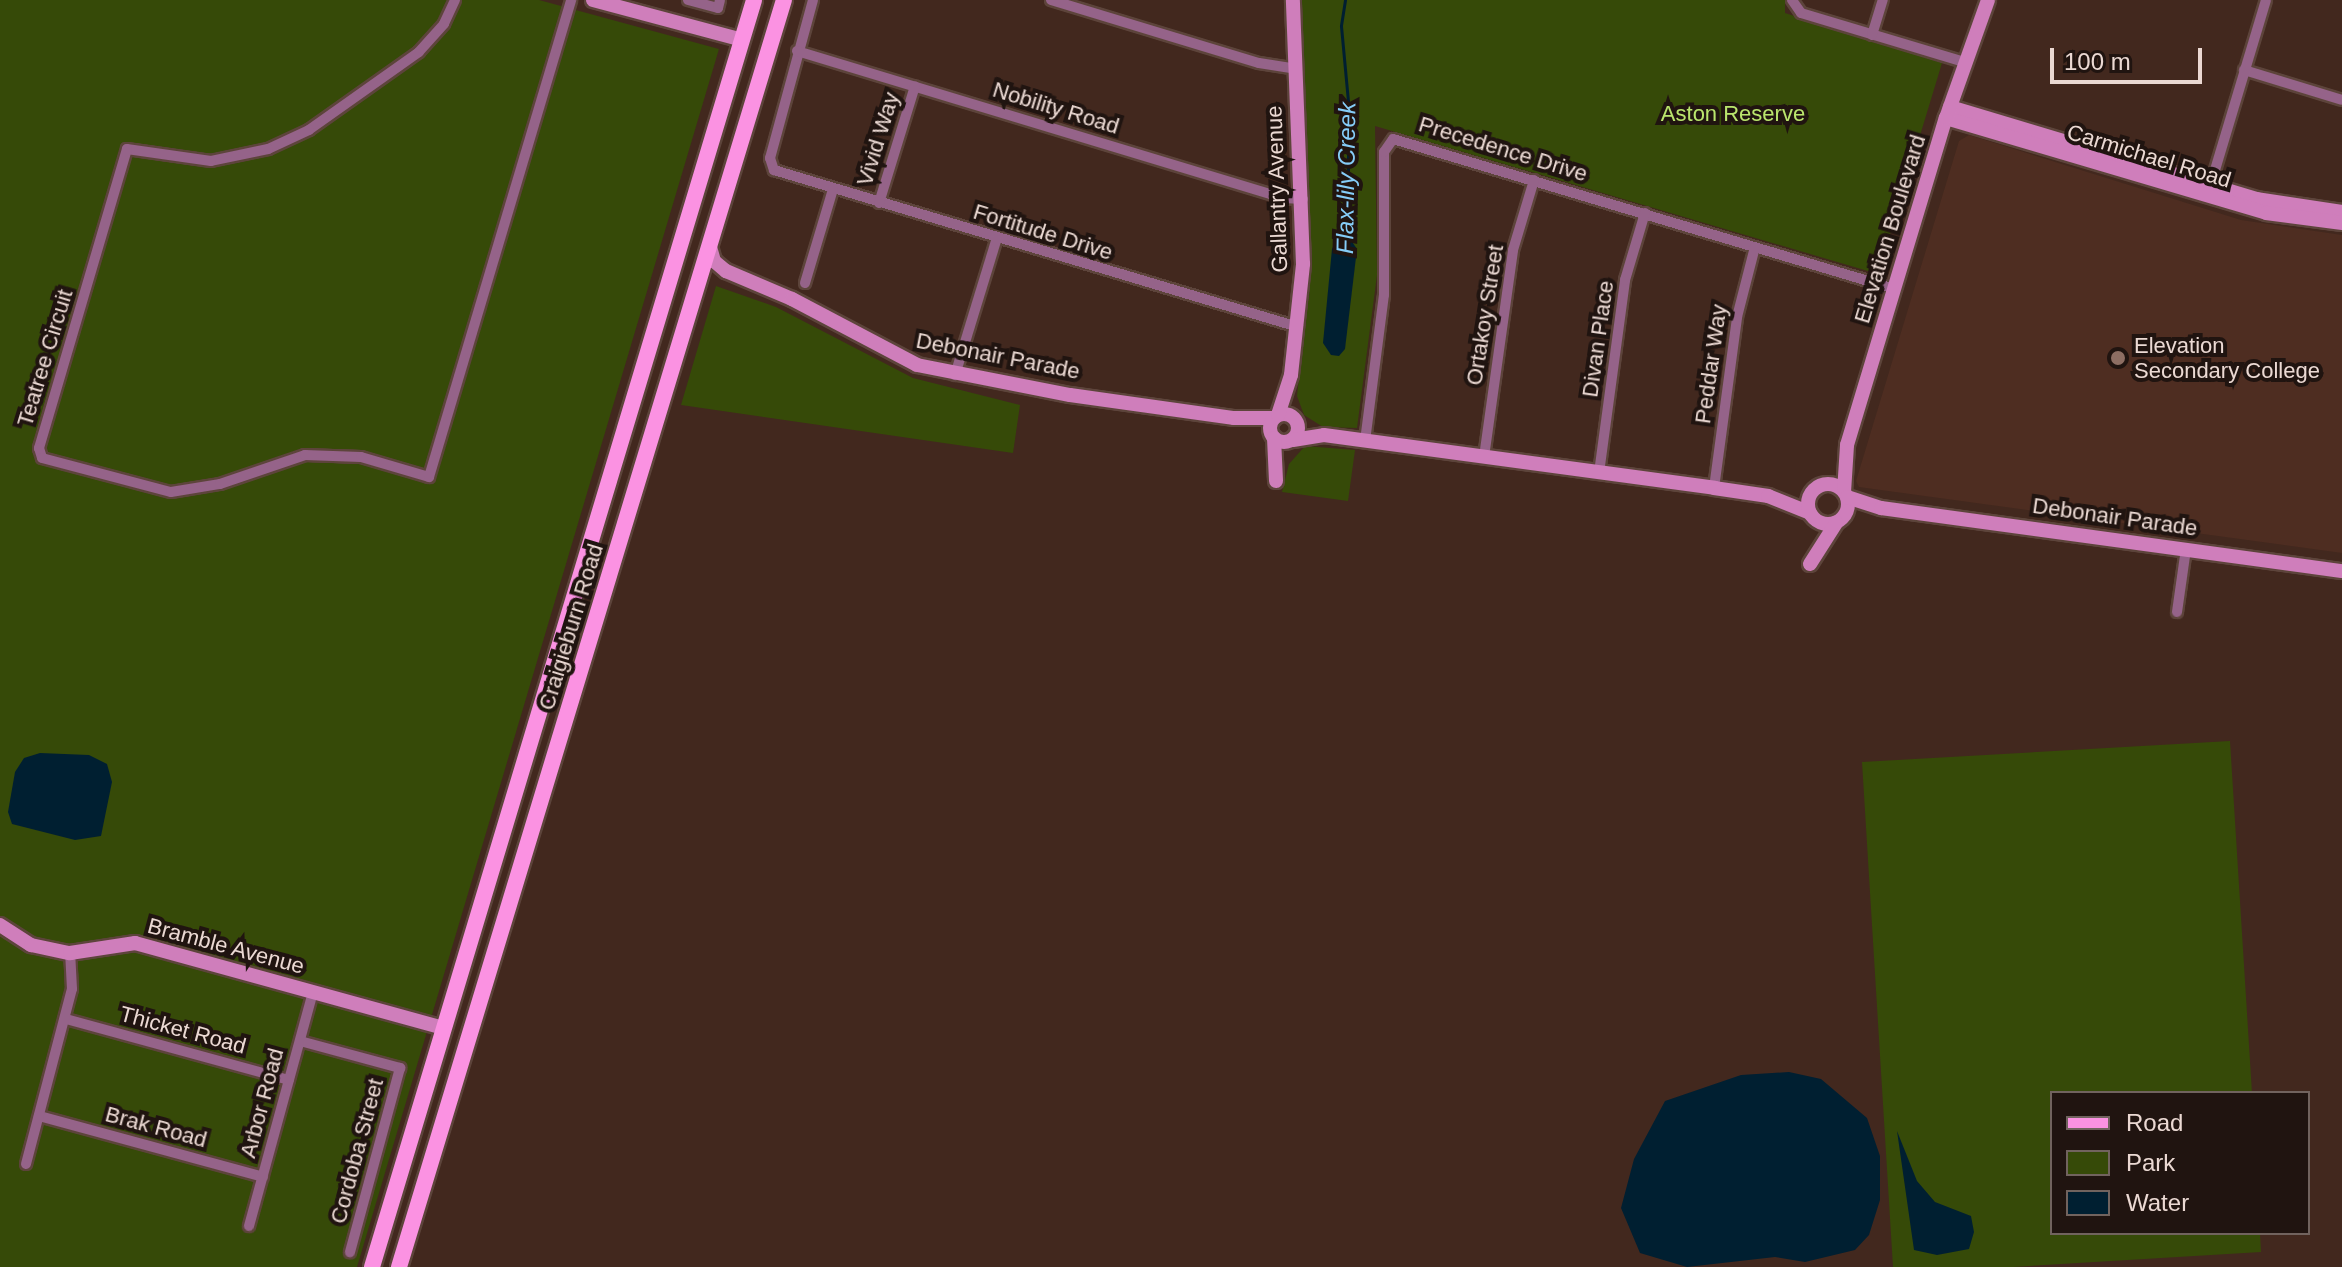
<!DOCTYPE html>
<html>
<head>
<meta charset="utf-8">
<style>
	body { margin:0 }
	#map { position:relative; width:2342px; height:1267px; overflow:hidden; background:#42281e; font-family:Arial,sans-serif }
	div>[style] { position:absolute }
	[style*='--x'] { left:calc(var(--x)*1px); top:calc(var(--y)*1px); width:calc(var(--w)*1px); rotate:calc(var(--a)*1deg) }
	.built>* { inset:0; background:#4e2d21 }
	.green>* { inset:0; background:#364a08 }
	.water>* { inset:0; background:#001f31 }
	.stream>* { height:3px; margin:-1.5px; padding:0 1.5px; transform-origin:1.5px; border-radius:1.5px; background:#001f31 }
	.roads { filter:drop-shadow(2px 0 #5d443b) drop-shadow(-2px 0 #5d443b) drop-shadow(0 2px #5d443b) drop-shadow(0 -2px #5d443b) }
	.street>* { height:10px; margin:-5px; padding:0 5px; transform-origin:5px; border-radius:5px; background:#956389 }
	.secondary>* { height:14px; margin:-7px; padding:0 7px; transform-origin:7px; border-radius:7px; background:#cf7ebb }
	.secondary>.ring { margin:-7px; padding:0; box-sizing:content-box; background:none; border:14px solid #cf7ebb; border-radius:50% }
	.primary>* { height:16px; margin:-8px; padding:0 8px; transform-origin:8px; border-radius:8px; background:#fb92e2 }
	.dots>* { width:22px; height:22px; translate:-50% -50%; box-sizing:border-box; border:4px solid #201410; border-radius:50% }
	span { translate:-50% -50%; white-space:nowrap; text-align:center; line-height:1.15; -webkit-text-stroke:8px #201410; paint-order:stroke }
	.street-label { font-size:22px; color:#ebd9d3 }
	.park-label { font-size:22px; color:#bae56d }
	.poi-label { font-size:22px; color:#ebd9d3 }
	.left { translate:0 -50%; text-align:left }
	.water-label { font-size:24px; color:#86cdf8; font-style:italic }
	.legend { position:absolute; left:2050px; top:1091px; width:260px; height:144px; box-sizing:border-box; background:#201410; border:2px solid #71635e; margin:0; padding:10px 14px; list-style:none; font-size:24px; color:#ebd9d3 }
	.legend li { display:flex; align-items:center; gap:16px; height:40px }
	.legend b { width:40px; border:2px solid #71635e }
	.scale { position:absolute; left:2050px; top:48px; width:152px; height:36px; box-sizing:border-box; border:4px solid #ebd9d3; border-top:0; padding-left:10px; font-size:24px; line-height:28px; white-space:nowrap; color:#ebd9d3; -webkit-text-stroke:6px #201410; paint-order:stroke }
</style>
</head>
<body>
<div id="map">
	<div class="built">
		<i style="clip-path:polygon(1969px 135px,2241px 220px,2342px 235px,2342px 553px,1859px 487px,1856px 481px,1959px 141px)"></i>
	</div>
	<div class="green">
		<i style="clip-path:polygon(0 0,539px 0,719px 49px,357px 1267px,0 1267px)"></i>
		<i style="clip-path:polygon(1301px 0,1785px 0,1785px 13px,1942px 63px,1878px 274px,1375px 126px,1377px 275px,1357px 428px,1323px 427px,1304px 415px,1297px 396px,1310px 269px)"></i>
		<i style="clip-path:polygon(716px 286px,776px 307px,913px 378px,1020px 405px,1013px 453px,681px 405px)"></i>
		<i style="clip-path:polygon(1305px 446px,1355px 450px,1348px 501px,1282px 492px,1289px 464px)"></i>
		<i style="clip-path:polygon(2230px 741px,2252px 1093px,2052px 1093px,2052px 1233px,2260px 1233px,2261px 1252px,2013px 1267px,1893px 1267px,1862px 762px)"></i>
	</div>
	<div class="water">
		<i style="clip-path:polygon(1339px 236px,1348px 236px,1357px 249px,1345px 349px,1339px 356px,1331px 355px,1323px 343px,1332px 249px)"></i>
		<i style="clip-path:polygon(40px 753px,89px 755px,107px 764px,112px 782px,101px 836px,75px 840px,12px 824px,8px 812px,15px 772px,24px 758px)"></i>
		<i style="clip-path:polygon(1789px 1072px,1821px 1079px,1867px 1118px,1880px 1156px,1880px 1200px,1869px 1235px,1855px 1250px,1805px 1262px,1775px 1257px,1687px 1267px,1640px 1253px,1621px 1208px,1634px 1159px,1665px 1101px,1741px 1075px)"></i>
		<i style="clip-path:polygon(1897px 1131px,1917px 1181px,1935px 1202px,1971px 1216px,1974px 1232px,1969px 1249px,1937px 1255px,1914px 1250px)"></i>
	</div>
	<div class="stream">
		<i style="--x:1345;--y:0;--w:26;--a:99"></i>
		<i style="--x:1341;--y:26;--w:75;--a:84.7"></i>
		<i style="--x:1348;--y:101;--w:135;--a:90"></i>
	</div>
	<div class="roads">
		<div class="street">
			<i style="--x:455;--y:0;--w:26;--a:115"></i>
			<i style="--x:444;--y:24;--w:38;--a:132"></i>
			<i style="--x:419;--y:52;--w:135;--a:144.7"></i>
			<i style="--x:309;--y:130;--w:45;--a:155.1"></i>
			<i style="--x:268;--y:149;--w:58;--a:168.1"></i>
			<i style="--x:211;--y:161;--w:85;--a:-171.9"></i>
			<i style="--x:127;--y:149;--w:312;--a:106.4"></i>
			<i style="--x:39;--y:448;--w:10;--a:73"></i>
			<i style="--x:42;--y:458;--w:133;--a:14.8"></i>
			<i style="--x:171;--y:492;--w:50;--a:-9.3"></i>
			<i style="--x:220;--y:484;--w:90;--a:-18.8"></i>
			<i style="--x:305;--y:455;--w:56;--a:2"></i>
			<i style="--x:361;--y:457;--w:71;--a:16.4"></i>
			<i style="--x:429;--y:477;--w:498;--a:-73.4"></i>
			<i style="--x:688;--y:0;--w:31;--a:15"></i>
			<i style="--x:718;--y:8;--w:8;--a:-76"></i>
			<i style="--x:813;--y:0;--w:164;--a:105.2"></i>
			<i style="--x:770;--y:158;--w:13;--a:72"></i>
			<i style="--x:774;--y:170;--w:547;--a:16.68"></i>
			<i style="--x:1051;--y:0;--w:217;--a:16.9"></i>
			<i style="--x:1259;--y:63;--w:37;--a:9"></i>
			<i style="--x:1792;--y:0;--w:16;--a:55"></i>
			<i style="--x:1801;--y:13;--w:170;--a:16.7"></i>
			<i style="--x:1872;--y:35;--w:37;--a:-73"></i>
			<i style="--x:797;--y:51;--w:508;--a:16.83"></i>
			<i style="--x:1283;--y:198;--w:20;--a:3"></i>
			<i style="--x:2244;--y:70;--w:102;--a:17"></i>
			<i style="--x:2209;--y:190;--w:198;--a:-73.3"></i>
			<i style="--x:879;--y:203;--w:122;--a:-72.9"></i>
			<i style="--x:805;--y:283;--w:98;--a:-73.4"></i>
			<i style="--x:955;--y:375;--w:143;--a:-73"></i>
			<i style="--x:1365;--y:441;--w:147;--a:-82.6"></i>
			<i style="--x:1384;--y:295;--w:143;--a:-90"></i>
			<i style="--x:1384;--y:152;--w:16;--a:-55"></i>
			<i style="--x:1393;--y:139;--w:524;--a:16.64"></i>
			<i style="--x:1484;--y:457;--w:209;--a:-82"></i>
			<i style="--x:1513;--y:250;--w:73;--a:-73.3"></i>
			<i style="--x:1599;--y:473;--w:195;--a:-82.3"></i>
			<i style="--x:1625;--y:280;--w:70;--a:-73.4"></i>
			<i style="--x:1714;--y:488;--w:173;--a:-82.3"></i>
			<i style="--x:1737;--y:317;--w:72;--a:-75.6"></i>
			<i style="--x:2177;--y:612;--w:64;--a:-81.9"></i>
			<i style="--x:66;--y:1019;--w:231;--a:15.3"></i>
			<i style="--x:300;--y:1041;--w:104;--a:15.1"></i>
			<i style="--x:400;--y:1068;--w:191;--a:105.2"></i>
			<i style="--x:39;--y:1116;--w:232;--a:15.2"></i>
			<i style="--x:26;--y:1164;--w:181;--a:-75.3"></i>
			<i style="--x:72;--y:989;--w:36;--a:-93"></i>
			<i style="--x:249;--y:1226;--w:243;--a:-74.7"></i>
		</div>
		<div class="secondary">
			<i style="--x:593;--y:0;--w:154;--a:15"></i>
			<i style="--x:1950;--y:107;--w:320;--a:16.7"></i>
			<i style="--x:2256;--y:199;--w:87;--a:8.6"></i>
			<i style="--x:1946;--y:118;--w:334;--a:16.5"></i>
			<i style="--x:2266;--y:213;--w:77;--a:7.5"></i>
			<i style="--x:710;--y:247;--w:15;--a:74"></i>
			<i style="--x:714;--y:261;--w:16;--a:40"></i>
			<i style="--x:726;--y:271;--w:72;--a:23"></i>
			<i style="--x:792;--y:299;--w:141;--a:27.8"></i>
			<i style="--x:917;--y:365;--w:156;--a:11.1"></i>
			<i style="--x:1070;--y:395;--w:166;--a:8"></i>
			<i style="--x:1234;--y:418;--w:40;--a:0"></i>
			<i class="ring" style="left:1270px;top:414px;width:14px;height:14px"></i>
			<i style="--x:1278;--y:415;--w:42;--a:-72"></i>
			<i style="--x:1291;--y:375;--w:112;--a:-83.8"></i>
			<i style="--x:1303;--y:264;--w:264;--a:-92.2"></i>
			<i style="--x:1274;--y:438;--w:43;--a:87.3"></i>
			<i style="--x:1293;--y:440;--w:31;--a:-9"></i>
			<i style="--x:1324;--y:435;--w:394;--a:7.7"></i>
			<i style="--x:1714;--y:488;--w:55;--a:8.4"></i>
			<i style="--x:1768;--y:496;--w:45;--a:22"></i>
			<i class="ring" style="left:1808px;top:484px;width:26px;height:26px"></i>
			<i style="--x:1844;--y:492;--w:47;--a:-86.3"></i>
			<i style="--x:1847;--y:445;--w:342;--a:-73.2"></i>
			<i style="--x:1946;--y:118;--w:125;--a:-70.4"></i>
			<i style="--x:1847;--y:497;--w:36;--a:18"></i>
			<i style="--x:1881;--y:508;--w:465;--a:7.8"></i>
			<i style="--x:1810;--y:564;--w:49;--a:-57.6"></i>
			<i style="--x:0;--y:925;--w:37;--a:33"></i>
			<i style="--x:31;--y:945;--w:40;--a:12"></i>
			<i style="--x:70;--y:953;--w:66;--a:-8.7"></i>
			<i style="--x:135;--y:943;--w:320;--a:15.4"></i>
		</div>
		<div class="primary">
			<i style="--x:372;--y:1267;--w:1323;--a:-73.22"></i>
			<i style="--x:399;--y:1267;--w:1324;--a:-73.1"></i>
		</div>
	</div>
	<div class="dots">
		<i style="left:2118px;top:358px;background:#8d6e63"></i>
	</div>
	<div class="street-label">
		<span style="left:1056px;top:108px;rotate:17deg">Nobility Road</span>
		<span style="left:878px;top:139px;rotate:-73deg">Vivid Way</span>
		<span style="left:1503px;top:149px;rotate:17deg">Precedence Drive</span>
		<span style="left:2149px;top:156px;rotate:17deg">Carmichael Road</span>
		<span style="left:1277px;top:189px;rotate:-92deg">Gallantry Avenue</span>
		<span style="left:1890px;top:229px;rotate:-73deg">Elevation Boulevard</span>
		<span style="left:1043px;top:232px;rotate:17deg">Fortitude Drive</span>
		<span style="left:1485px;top:315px;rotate:-81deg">Ortakoy Street</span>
		<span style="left:1598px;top:339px;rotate:-82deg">Divan Place</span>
		<span style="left:998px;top:356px;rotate:11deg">Debonair Parade</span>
		<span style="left:45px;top:358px;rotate:-73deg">Teatree Circuit</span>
		<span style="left:1711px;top:364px;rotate:-82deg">Peddar Way</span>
		<span style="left:2115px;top:517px;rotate:8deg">Debonair Parade</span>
		<span style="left:571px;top:627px;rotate:-73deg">Craigieburn Road</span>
		<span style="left:226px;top:946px;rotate:15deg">Bramble Avenue</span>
		<span style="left:183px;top:1030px;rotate:15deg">Thicket Road</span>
		<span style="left:262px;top:1103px;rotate:-75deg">Arbor Road</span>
		<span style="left:156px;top:1127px;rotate:15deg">Brak Road</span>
		<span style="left:357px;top:1151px;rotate:-75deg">Cordoba Street</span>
	</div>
	<div class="park-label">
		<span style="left:1733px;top:114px">Aston Reserve</span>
	</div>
	<div class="poi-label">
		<span class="left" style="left:2134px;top:358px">Elevation<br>Secondary College</span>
	</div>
	<div class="water-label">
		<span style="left:1346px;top:178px;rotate:-89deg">Flax-lily Creek</span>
	</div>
	<ul class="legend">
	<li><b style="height:10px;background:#fb92e2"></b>Road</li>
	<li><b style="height:22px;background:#364a08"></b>Park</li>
	<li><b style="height:22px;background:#001f31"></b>Water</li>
	</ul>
	<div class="scale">100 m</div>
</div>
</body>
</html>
